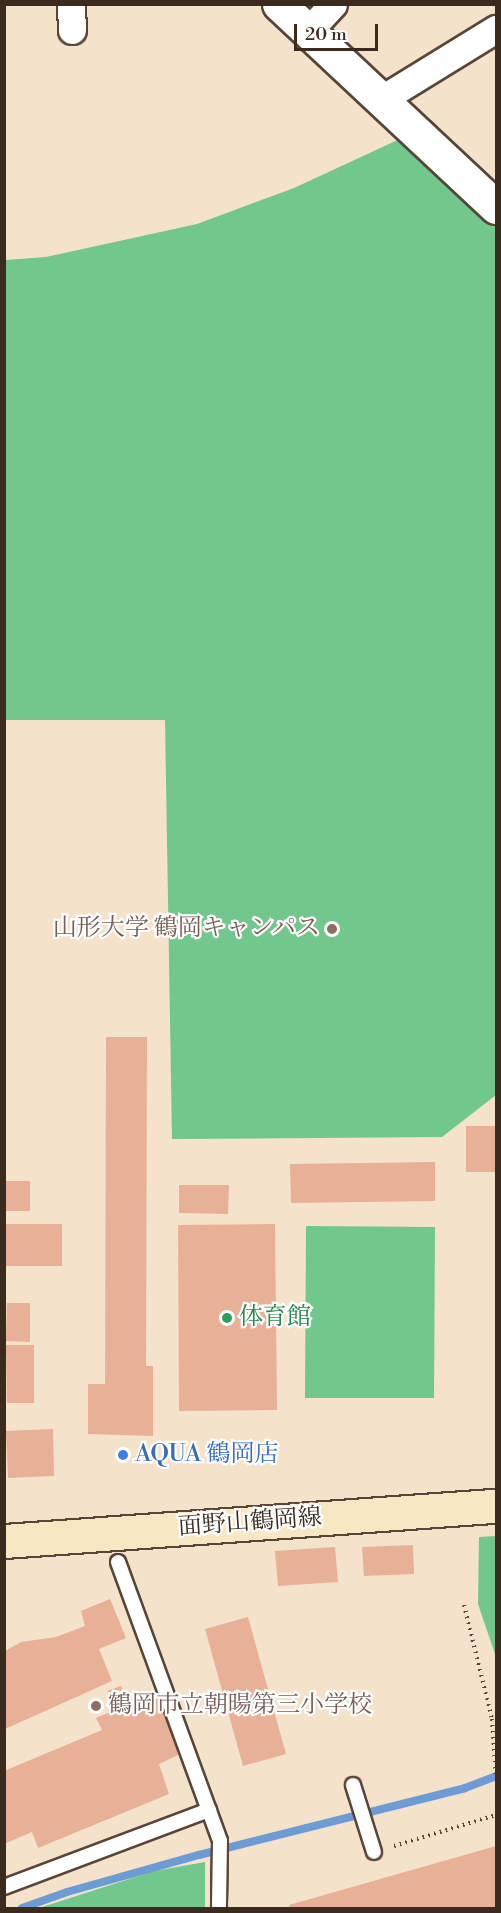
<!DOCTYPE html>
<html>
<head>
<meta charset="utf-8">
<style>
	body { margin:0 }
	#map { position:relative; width:501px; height:1913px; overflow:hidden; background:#f5e2ca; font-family:"Libre Bodoni","Noto Serif JP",serif }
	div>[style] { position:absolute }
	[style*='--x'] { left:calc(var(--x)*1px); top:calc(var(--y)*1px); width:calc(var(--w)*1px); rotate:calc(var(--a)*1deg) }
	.green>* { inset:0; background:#71c78c }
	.stream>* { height:8px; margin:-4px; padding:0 4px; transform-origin:4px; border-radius:4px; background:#6d9cd5 }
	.building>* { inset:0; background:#e8b097 }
	.path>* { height:4px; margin-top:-2px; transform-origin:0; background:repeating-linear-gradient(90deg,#574638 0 1.5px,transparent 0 6px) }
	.roads { filter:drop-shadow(2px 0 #574638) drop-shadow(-2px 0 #574638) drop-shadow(0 2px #574638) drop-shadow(0 -2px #574638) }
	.service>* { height:14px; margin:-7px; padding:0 7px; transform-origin:7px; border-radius:7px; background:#fff }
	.minor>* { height:27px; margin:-13.5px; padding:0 13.5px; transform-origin:13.5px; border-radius:13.5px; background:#fff }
	.tertiary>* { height:33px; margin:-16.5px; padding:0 16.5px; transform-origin:16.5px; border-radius:16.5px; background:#fff }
	.secondary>* { height:33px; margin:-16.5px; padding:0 16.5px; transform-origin:16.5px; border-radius:16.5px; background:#f8e7c3 }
	.dots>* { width:16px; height:16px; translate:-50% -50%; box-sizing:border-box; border:3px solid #fff; border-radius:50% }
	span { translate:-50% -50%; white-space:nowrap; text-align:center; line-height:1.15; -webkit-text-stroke:4.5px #fff; paint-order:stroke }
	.education-label { font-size:24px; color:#785e54 }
	.right { translate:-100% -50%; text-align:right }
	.left { translate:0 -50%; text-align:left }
	.leisure-label { font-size:24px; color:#27864d }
	.shop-label { font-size:24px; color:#366cbe }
	.street-label { font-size:24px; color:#3b2a1e }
	.frame { position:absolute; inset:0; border:6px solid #3b2a1e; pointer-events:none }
	.scale { position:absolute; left:294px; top:24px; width:84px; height:27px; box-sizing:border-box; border:3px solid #3b2a1e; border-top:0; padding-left:8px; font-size:18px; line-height:21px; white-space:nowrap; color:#3b2a1e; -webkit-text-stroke:4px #fff; paint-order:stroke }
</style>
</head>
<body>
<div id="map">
	<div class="green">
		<i style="clip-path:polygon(404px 137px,496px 225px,496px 1095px,442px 1137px,172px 1139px,165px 720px,5px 720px,5px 260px,46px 257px,197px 224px,294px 188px)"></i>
		<i style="clip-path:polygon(306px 1226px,435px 1227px,434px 1398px,305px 1398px)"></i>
		<i style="clip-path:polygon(496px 1536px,496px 1657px,478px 1604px,479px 1537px)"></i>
		<i style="clip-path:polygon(205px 1862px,205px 1908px,39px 1908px,154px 1871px)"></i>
	</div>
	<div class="stream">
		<i style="--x:22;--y:1908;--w:48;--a:-19.6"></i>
		<i style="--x:67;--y:1892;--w:137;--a:-15.7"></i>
		<i style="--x:199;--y:1855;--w:274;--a:-14.1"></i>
		<i style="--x:465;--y:1788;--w:33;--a:-21"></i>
	</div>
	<div class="building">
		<i style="clip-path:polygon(106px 1037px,147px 1037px,146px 1366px,153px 1366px,153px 1436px,88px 1434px,88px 1384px,105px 1384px)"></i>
		<i style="clip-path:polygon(466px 1126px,496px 1126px,496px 1172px,466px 1172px)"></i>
		<i style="clip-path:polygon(435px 1162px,435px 1201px,291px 1203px,290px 1164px)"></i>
		<i style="clip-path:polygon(4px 1181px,30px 1181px,30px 1211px,4px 1211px)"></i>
		<i style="clip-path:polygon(179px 1185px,229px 1185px,228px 1214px,179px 1213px)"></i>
		<i style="clip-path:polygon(4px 1224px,62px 1224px,62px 1266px,4px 1266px)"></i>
		<i style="clip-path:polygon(275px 1224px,277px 1410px,179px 1411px,178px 1225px)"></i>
		<i style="clip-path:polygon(7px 1303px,30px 1303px,30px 1342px,6px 1341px)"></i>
		<i style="clip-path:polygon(6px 1345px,34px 1345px,34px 1403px,7px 1403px)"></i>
		<i style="clip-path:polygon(53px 1429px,54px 1476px,8px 1478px,6px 1431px)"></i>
		<i style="clip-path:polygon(413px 1545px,414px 1574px,364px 1576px,362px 1547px)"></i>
		<i style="clip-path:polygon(335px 1547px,338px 1582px,278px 1586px,275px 1551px)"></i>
		<i style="clip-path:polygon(110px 1599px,126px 1638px,99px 1649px,112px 1681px,5px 1729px,5px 1651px,21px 1642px,56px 1637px,85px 1626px,81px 1611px)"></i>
		<i style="clip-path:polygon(248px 1617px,286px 1754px,243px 1766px,205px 1629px)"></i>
		<i style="clip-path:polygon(121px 1686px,129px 1705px,156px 1694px,180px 1754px,159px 1764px,169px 1794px,38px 1848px,32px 1832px,4px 1844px,4px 1771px,102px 1730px,96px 1718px,115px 1710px,107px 1691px)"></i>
		<i style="clip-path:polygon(496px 1846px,496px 1907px,290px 1908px,289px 1905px)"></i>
	</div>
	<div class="path">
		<i style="--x:464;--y:1605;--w:117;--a:76.2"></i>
		<i style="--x:492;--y:1719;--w:59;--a:86.1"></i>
		<i style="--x:394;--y:1846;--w:107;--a:-16.9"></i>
	</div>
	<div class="roads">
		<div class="service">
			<i style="--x:118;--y:1562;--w:297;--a:69.9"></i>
			<i style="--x:220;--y:1841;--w:67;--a:90.9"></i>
			<i style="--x:353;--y:1785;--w:70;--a:72.6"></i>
			<i style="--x:4;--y:1887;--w:219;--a:-20.6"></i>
		</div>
		<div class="minor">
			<i style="--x:71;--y:4;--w:26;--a:88"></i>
			<i style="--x:309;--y:30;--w:35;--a:-47"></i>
			<i style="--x:382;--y:99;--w:134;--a:-31.6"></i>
		</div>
		<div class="tertiary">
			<i style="--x:279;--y:4;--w:297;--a:43.1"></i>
		</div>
		<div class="secondary">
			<i style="--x:4;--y:1541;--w:493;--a:-4.1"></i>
		</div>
	</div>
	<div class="dots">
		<i style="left:332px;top:929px;background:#8d6e63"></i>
		<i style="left:227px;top:1318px;background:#2e9e5b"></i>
		<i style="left:123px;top:1455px;background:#3f7fe0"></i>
		<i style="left:96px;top:1706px;background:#8d6e63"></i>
	</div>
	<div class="education-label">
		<span class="right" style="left:320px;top:929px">山形大学 鶴岡キャンパス</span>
		<span class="left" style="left:108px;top:1706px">鶴岡市立朝暘第三小学校</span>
	</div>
	<div class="leisure-label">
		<span class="left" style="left:239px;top:1318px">体育館</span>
	</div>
	<div class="shop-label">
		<span class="left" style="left:135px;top:1455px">AQUA 鶴岡店</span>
	</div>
	<div class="street-label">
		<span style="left:250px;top:1523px;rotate:-4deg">面野山鶴岡線</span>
	</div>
	<div class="frame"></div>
	<div class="scale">20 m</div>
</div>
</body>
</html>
